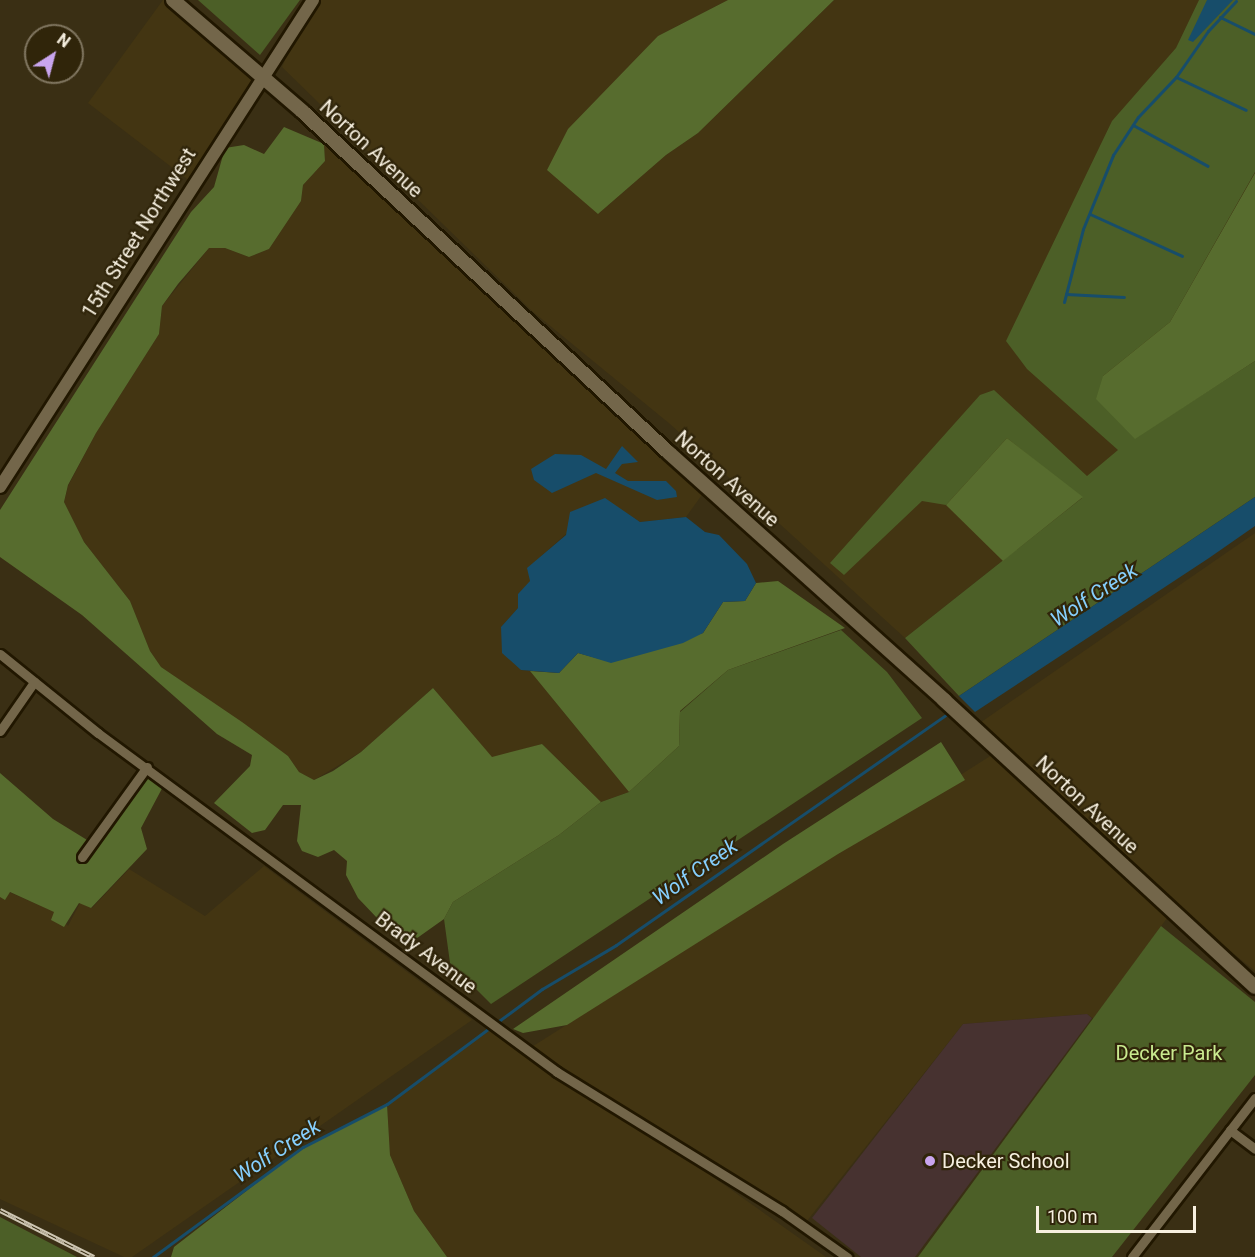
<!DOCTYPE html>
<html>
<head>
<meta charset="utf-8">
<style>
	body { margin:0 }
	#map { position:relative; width:1255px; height:1257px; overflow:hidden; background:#3a2f14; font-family:Roboto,sans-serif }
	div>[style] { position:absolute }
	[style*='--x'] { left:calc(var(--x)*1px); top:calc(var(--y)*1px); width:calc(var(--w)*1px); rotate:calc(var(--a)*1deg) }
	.built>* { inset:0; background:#433512 }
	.education>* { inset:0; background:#473230 }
	.green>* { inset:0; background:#4c5f27 }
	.forest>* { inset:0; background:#576c2e }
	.water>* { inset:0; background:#174d6a }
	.stream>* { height:3px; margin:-1.5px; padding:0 1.5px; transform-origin:1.5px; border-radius:1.5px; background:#174d6a }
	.roads { filter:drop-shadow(2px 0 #211700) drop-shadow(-2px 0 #211700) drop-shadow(0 2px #211700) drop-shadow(0 -2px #211700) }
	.minor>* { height:9px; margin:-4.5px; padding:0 4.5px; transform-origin:4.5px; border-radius:4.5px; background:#73664a }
	.tertiary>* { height:12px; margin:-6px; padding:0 6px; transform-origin:6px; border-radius:6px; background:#73664a }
	.secondary>* { height:14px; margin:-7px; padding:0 7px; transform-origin:7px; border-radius:7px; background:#73664a }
	.rail>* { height:5px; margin-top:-2.5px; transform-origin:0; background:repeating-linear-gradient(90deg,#30250a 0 9px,#cec6b3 0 18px); box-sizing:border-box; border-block:2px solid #cec6b3 }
	.dots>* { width:16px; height:16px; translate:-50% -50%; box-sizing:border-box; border:3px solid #30250a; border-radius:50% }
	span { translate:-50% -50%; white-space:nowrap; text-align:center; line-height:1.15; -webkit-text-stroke:4.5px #30250a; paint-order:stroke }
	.street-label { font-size:20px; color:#f7f0e0 }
	.park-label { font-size:20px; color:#c9ea8f }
	.poi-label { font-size:20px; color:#f7f0e0 }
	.left { translate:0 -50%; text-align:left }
	.water-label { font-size:21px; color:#86cffd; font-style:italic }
	.north { position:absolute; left:24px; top:24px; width:60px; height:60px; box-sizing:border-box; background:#30250a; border:2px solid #807660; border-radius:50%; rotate:36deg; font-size:16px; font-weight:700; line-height:24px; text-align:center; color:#f7f0e0 }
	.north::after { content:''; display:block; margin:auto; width:21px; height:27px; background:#c9a5ee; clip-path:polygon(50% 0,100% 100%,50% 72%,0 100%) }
	.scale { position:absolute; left:1036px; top:1206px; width:160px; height:27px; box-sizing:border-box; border:3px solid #f7f0e0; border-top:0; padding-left:8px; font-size:18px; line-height:21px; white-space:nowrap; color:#f7f0e0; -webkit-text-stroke:4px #30250a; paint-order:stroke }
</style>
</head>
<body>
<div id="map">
	<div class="built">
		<i style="clip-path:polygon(163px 0,168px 0,257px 76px,191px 182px,88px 103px)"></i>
		<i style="clip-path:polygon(321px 0,728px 0,658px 36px,598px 214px,666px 155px,698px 133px,834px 0,1255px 0,1255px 173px,1170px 322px,1149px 454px,1083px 497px,905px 638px,670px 424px,532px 311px,282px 67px,296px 35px)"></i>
		<i style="clip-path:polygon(324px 144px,704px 492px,686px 517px,640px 522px,605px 499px,528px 568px,531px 581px,518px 594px,518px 608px,501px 627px,521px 670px,530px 671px,629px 792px,601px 802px,542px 744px,492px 758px,433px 688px,361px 752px,314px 780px,299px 772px,288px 756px,161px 667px,150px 651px,130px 601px,84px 542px,64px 502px,68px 486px,96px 433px,159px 334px,162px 306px,209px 248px,225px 248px,249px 257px,269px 249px,301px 201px,303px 185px,325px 161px)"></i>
		<i style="clip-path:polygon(1255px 533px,1255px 971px,1134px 874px,974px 727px)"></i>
		<i style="clip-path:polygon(995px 753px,1167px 918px,1094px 1019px,1087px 1014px,963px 1024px,803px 1226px,527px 1050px)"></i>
		<i style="clip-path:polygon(264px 866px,472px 1020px,132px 1257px,124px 1257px,0 1199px,0 897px,5px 899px,9px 892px,55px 912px,68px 926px,80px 903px,92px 908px,129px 869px,205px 916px)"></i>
		<i style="clip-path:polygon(488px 1028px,596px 1103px,699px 1167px,826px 1257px,447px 1257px,414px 1211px,390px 1155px,387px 1105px)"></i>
	</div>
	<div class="education">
		<i style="clip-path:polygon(1087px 1014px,1092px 1018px,915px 1257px,861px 1257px,812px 1218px,963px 1024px)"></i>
	</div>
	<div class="green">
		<i style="clip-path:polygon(198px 0,300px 0,260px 55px)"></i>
		<i style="clip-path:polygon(1199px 0,1255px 0,1255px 172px,1170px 322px,1103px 376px,1135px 438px,1255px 361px,1255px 497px,959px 696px,905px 638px,1082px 498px,1007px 438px,946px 505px,922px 501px,844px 575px,830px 563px,980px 395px,994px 390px,1087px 476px,1118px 450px,1027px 369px,1006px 341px,1112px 121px,1176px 48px)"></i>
		<i style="clip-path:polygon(841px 630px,887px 672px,922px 718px,491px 1004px,450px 963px,444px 919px,453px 902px,559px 835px,601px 802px,629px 792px,679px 746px,680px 712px,728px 670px)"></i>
		<i style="clip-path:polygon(1161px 926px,1255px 1002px,1255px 1075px,1112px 1257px,918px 1257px)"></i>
		<i style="clip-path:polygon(0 1217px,77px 1257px,0 1257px)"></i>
	</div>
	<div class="forest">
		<i style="clip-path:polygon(728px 0,834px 0,698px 133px,666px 155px,598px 214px,547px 170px,568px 129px,658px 36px)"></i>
		<i style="clip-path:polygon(284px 127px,324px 144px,325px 161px,303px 185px,301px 201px,269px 249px,249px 257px,225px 248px,209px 248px,178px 284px,162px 306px,159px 334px,96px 433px,68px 485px,64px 502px,84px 542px,130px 601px,150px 651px,161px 667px,242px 722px,288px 756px,299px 772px,314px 780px,333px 771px,361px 752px,433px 688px,492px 757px,542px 744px,601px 802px,559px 835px,453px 902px,444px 919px,413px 941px,397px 939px,358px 898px,346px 875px,347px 861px,334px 850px,318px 857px,302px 851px,297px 841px,301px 805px,283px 805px,265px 830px,252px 833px,214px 803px,250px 766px,252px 755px,217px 734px,82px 615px,0 557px,0 510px,191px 212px,214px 187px,225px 148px,244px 145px,264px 154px)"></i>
		<i style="clip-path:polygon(1255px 173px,1255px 361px,1135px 439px,1096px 399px,1103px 376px,1170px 322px)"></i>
		<i style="clip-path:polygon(1007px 438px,1083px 497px,1003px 561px,946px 505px)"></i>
		<i style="clip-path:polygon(778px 581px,845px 628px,728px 670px,680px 711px,679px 746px,629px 792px,530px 671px,559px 673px,578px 653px,611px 662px,703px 633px,723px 602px,745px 601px,756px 583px)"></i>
		<i style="clip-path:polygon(941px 742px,965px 780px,838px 854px,567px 1025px,523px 1033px,513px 1029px,783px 844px)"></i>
		<i style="clip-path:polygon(147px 767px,166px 781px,141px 828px,147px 849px,91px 908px,79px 903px,64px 927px,51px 920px,54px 912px,10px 892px,5px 900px,0 897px,0 773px,53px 819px,92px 843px)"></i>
		<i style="clip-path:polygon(387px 1104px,390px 1155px,414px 1211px,447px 1257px,171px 1257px,174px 1247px,303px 1147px)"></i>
	</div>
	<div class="water">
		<i style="clip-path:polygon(1207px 0,1233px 0,1193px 42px,1188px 40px)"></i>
		<i style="clip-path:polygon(622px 446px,638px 462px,622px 464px,615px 473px,628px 481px,666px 481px,676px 491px,677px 497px,657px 500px,596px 473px,552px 493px,534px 480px,531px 469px,555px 454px,581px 455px,606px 469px)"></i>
		<i style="clip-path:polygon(1255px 497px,1255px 526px,1209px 558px,975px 712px,959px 696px)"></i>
		<i style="clip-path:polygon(605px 498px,640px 522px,686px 517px,705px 532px,719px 535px,747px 564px,756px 583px,745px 601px,723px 602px,703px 633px,683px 643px,611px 663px,578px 653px,559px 673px,521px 670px,502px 653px,501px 627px,518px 608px,518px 594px,530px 581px,527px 568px,566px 535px,570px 512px)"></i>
	</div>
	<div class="stream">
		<i style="--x:1220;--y:17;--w:39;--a:26"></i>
		<i style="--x:1176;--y:77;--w:77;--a:25.2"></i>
		<i style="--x:1133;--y:125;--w:85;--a:28.7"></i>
		<i style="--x:1090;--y:214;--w:101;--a:24.5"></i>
		<i style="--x:1066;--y:294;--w:58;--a:3"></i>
		<i style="--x:1064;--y:302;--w:75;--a:-75.4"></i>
		<i style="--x:1083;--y:229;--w:80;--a:-67.9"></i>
		<i style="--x:1113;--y:155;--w:45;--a:-56.7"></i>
		<i style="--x:1138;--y:117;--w:55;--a:-46.5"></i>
		<i style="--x:1176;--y:77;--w:56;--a:-55.2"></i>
		<i style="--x:1208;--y:31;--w:41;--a:-47"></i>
		<i style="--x:153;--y:1257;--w:186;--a:-36.3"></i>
		<i style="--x:303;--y:1147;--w:94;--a:-27.1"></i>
		<i style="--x:387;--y:1104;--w:193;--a:-36.6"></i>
		<i style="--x:542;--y:989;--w:86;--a:-30.7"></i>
		<i style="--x:616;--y:945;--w:407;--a:-34.9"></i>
	</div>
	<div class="roads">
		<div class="minor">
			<i style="--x:0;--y:654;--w:126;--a:38.9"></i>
			<i style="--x:98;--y:733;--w:571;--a:36.45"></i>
			<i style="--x:557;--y:1072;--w:264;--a:31.7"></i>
			<i style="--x:782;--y:1211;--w:80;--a:35.3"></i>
			<i style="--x:0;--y:731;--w:60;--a:-55.2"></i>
			<i style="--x:82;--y:857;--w:111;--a:-54.2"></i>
			<i style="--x:1230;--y:1130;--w:31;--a:37"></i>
			<i style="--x:1132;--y:1257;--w:201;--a:-52.3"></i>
		</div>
		<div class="tertiary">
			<i style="--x:0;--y:487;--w:579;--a:-57.27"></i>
		</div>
		<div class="secondary">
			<i style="--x:173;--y:0;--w:172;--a:40.7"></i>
			<i style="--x:303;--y:112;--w:500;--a:42.97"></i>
			<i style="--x:669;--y:453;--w:370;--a:41.9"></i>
			<i style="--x:944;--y:700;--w:423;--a:42.7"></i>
		</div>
	</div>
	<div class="rail">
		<i style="--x:0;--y:1210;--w:105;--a:26.6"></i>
	</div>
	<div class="dots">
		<i style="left:930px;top:1161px;background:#c9a5ee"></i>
	</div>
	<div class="street-label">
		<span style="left:371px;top:149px;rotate:43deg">Norton Avenue</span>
		<span style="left:139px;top:233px;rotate:-58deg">15th Street Northwest</span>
		<span style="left:727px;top:479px;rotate:42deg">Norton Avenue</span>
		<span style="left:1087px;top:805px;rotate:43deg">Norton Avenue</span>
		<span style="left:426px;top:953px;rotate:37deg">Brady Avenue</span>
	</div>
	<div class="park-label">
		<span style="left:1169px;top:1053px">Decker Park</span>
	</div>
	<div class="poi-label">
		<span class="left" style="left:942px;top:1161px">Decker School</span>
	</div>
	<div class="water-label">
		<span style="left:1094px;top:595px;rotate:-33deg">Wolf Creek</span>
		<span style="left:695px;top:872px;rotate:-35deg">Wolf Creek</span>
		<span style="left:277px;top:1151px;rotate:-33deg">Wolf Creek</span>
	</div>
	<div class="north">N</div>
	<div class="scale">100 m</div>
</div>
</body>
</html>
